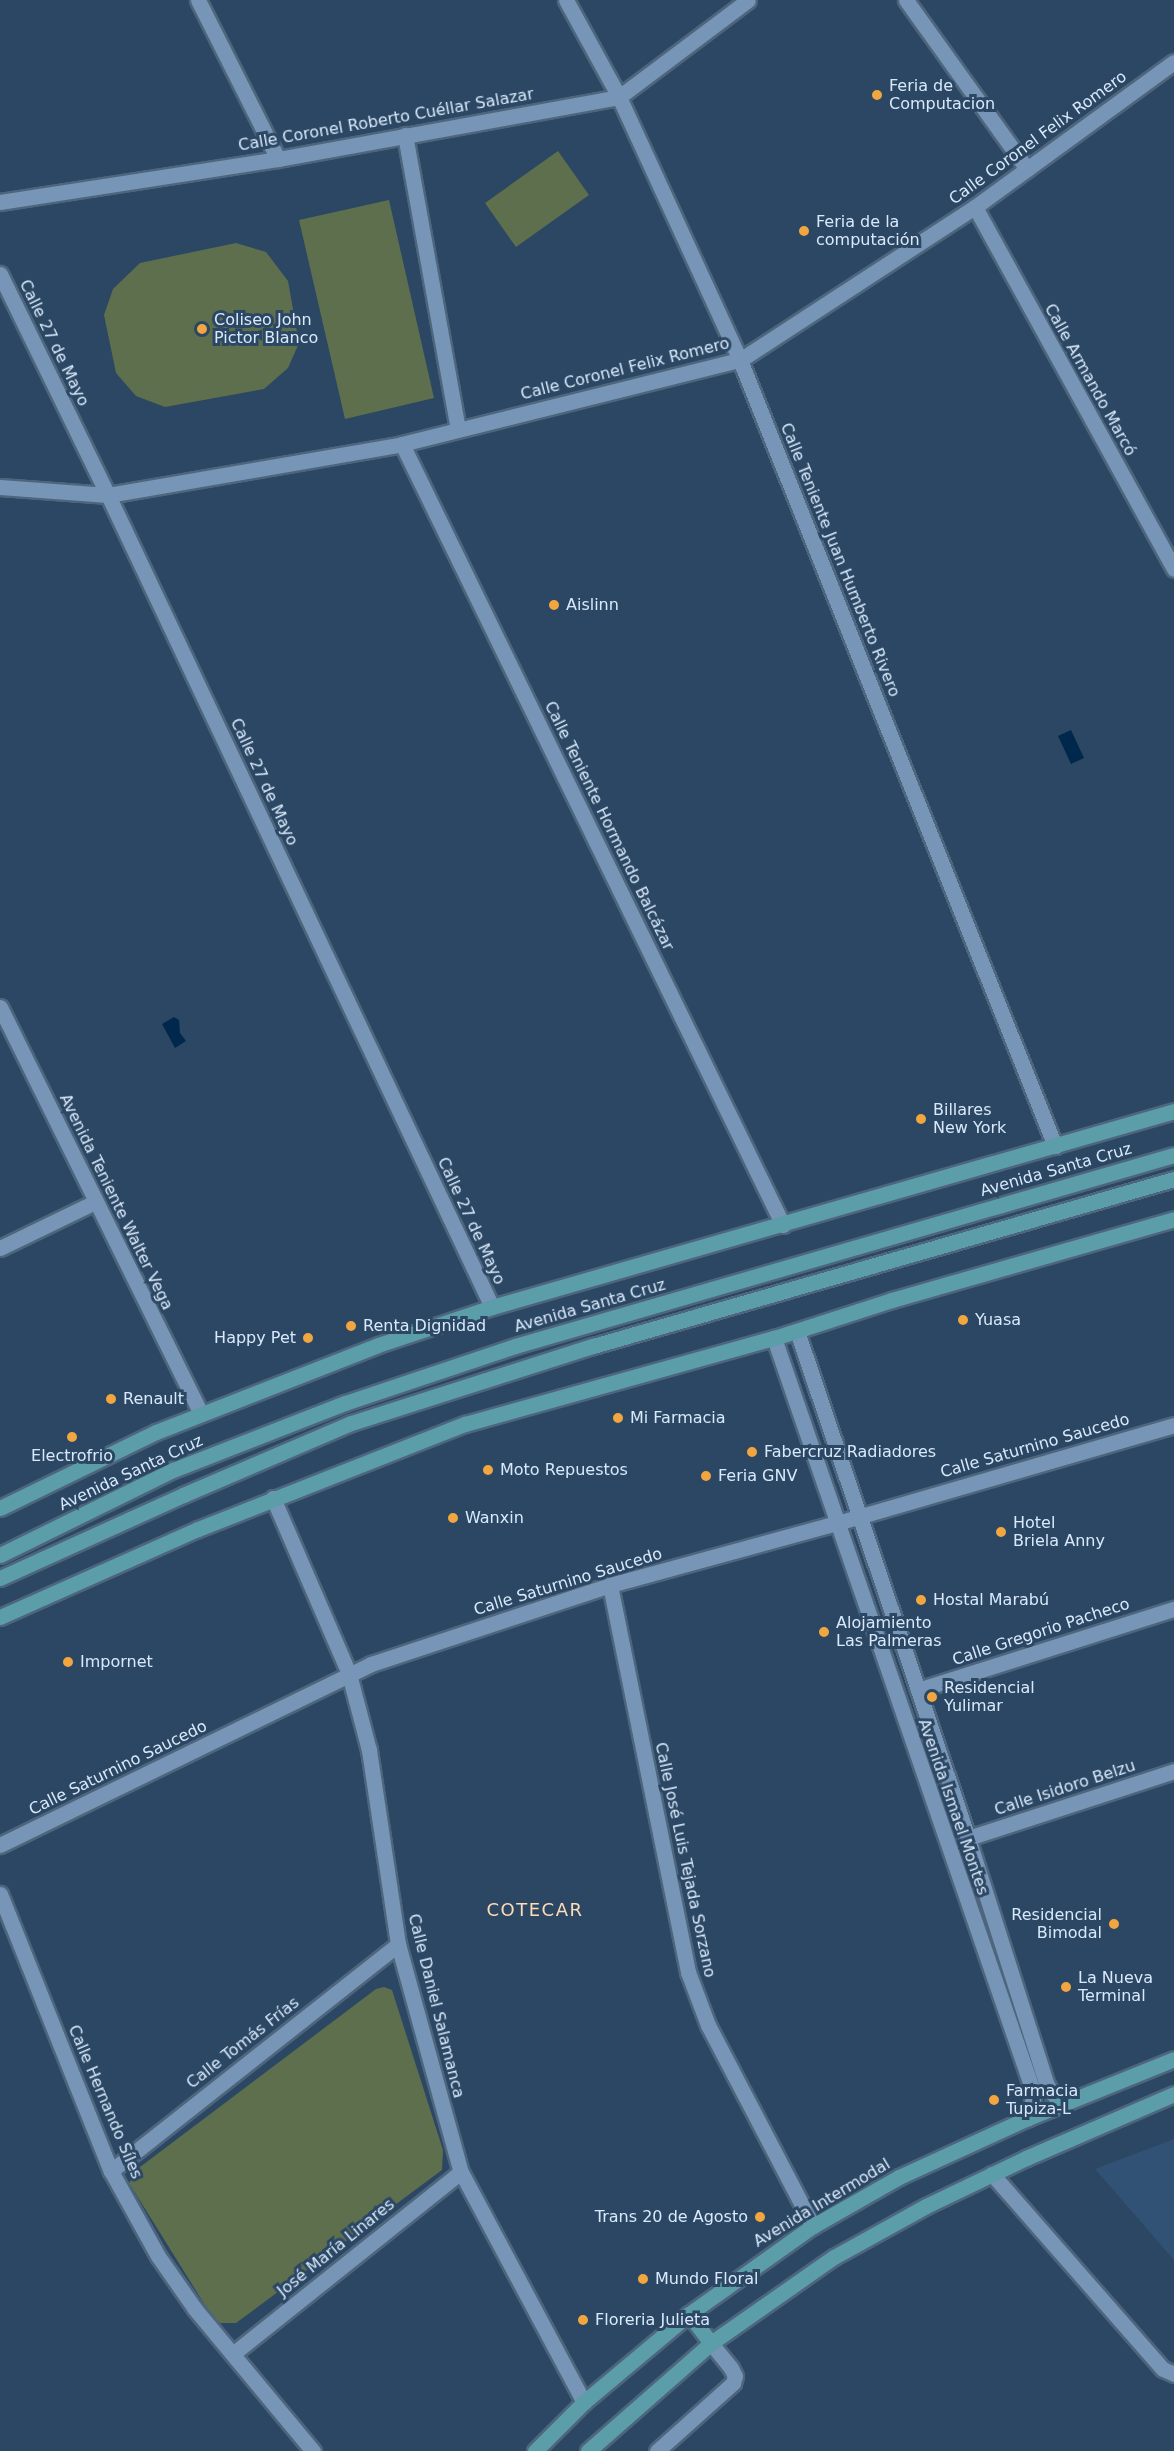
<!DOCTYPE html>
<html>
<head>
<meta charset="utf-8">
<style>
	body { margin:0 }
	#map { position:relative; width:1174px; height:2451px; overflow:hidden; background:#2b4763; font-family:"DejaVu Sans",sans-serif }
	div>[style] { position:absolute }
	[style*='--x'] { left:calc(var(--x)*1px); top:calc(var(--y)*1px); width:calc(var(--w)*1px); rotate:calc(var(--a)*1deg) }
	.built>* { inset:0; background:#315274 }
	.green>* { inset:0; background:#5e6f4e }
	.water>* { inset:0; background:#00284c }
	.roads { filter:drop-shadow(2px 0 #4d657d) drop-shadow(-2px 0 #4d657d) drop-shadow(0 2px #4d657d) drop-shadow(0 -2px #4d657d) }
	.minor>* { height:15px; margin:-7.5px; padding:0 7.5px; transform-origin:7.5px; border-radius:7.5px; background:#7795b6 }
	.major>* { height:15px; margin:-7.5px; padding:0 7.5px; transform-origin:7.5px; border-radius:7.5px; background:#5b9da8 }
	.dots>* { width:16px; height:16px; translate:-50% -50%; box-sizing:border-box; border:3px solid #2b4763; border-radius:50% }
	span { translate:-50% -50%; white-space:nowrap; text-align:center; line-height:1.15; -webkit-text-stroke:6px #2b4763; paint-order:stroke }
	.poi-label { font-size:16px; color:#d9e9fb }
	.left { translate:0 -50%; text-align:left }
	.right { translate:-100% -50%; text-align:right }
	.street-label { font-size:16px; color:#d9e9fb }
	.neighbourhood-label { font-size:18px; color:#fddcb8; letter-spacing:1.5px }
</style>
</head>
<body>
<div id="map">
	<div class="built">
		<i style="clip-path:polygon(1174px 2139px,1174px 2260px,1095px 2169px)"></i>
	</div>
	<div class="green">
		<i style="clip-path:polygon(558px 151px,589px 195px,516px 247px,485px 203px)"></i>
		<i style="clip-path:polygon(389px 200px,434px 398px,345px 419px,299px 220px)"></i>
		<i style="clip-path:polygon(236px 243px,266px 252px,288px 281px,299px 343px,288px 368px,264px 389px,165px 407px,136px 396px,116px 373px,104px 315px,113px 289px,140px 263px)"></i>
		<i style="clip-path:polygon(384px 1987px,392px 1990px,443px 2150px,442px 2170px,236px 2323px,220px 2323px,213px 2318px,129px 2183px,140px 2167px,376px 1989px)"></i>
	</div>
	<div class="water">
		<i style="clip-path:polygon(1071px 730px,1084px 758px,1071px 764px,1058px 736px)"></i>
		<i style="clip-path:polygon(174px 1017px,179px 1020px,180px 1033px,186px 1041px,175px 1048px,162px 1024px)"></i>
	</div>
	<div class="roads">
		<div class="minor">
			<i style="--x:198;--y:0;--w:178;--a:63.3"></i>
			<i style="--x:566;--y:0;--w:111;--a:61.3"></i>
			<i style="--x:619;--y:97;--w:289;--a:65.3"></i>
			<i style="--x:740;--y:360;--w:847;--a:68.16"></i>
			<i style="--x:906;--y:0;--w:208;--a:54.4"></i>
			<i style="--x:405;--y:135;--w:299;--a:79.8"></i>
			<i style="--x:0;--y:202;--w:281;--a:-8.8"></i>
			<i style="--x:278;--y:159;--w:347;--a:-10.3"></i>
			<i style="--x:619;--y:97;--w:161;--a:-36.9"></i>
			<i style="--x:975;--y:207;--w:413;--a:61.2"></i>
			<i style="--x:0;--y:274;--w:246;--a:64"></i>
			<i style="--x:108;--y:495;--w:898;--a:64.69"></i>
			<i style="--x:402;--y:444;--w:869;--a:64"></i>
			<i style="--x:0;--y:487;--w:108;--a:4.2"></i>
			<i style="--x:108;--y:495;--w:298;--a:-9.8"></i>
			<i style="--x:402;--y:444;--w:348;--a:-14"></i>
			<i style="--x:740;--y:360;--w:280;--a:-33.1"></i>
			<i style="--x:975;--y:207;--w:246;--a:-36.1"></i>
			<i style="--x:0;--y:1007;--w:453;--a:63.7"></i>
			<i style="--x:0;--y:1248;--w:106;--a:-25.8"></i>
			<i style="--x:797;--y:1331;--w:535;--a:71.36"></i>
			<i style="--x:968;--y:1838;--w:257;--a:72.3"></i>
			<i style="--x:1046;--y:2083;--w:10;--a:61"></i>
			<i style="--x:1051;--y:2092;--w:16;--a:43"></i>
			<i style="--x:774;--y:1338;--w:793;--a:71.02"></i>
			<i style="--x:1032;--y:2088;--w:10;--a:84"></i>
			<i style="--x:1033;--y:2098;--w:21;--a:104"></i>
			<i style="--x:273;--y:1498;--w:192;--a:66.6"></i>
			<i style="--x:349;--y:1674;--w:79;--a:75.3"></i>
			<i style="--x:369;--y:1750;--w:196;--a:81.5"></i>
			<i style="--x:398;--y:1944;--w:237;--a:74.6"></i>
			<i style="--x:461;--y:2172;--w:261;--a:61.9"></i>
			<i style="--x:610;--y:1585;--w:395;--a:78.6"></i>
			<i style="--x:688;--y:1972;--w:57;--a:69.3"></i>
			<i style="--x:708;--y:2025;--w:227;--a:62.4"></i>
			<i style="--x:918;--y:1690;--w:269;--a:-17.6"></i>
			<i style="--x:968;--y:1838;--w:217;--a:-18"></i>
			<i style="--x:0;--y:1845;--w:413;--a:-26"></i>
			<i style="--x:371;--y:1664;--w:252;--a:-18.3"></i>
			<i style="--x:610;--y:1585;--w:235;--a:-15.3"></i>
			<i style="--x:837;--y:1523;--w:351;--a:-16.2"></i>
			<i style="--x:0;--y:1894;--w:298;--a:68.2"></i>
			<i style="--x:111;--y:2171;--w:97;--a:61.1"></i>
			<i style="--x:158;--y:2256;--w:65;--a:55.1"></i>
			<i style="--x:195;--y:2309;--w:185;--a:50.3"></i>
			<i style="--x:111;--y:2171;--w:366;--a:-38.3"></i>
			<i style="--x:992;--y:2174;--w:259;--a:48.8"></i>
			<i style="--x:1163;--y:2369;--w:12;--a:24"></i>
			<i style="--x:234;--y:2353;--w:290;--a:-38.6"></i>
			<i style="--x:657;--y:2451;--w:102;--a:-41.8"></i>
			<i style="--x:733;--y:2383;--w:7;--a:-74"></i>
			<i style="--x:735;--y:2376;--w:9;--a:-117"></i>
			<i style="--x:731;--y:2368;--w:32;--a:-129"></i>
		</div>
		<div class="major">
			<i style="--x:0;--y:1508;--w:174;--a:-26"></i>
			<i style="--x:156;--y:1432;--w:238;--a:-21.4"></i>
			<i style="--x:378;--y:1345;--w:120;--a:-18.4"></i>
			<i style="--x:492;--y:1307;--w:710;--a:-16.03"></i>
			<i style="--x:0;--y:1555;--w:193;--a:-26.2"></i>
			<i style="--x:173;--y:1470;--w:185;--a:-21.3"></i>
			<i style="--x:345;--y:1403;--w:179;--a:-18.5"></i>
			<i style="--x:515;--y:1346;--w:686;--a:-16.16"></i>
			<i style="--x:0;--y:1578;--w:201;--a:-24.4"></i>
			<i style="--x:183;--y:1495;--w:183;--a:-23.2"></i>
			<i style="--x:351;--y:1423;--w:254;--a:-17.7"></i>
			<i style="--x:593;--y:1346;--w:605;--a:-16.04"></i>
			<i style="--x:0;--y:1617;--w:217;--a:-24"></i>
			<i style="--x:198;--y:1529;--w:287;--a:-21.5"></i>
			<i style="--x:465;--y:1424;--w:321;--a:-15.6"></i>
			<i style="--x:774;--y:1338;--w:124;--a:-17.9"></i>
			<i style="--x:892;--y:1300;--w:293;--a:-16"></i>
			<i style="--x:689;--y:2314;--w:36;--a:53"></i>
			<i style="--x:535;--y:2451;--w:69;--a:-45"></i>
			<i style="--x:584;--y:2402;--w:137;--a:-40"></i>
			<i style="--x:689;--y:2314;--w:152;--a:-35.4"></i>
			<i style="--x:813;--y:2226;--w:99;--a:-29.7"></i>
			<i style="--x:899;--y:2177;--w:142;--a:-24.6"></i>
			<i style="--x:1028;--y:2118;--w:157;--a:-22"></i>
			<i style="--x:588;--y:2451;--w:164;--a:-41.3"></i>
			<i style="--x:711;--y:2343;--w:150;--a:-35"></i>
			<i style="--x:834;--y:2257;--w:105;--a:-29"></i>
			<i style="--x:926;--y:2206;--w:111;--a:-25.6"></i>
			<i style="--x:1026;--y:2158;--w:161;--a:-23.4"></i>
		</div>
	</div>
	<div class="dots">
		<i style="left:877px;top:95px;background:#f1a640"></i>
		<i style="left:804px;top:231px;background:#f1a640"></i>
		<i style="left:202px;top:329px;background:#f1a640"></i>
		<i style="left:554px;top:605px;background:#f1a640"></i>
		<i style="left:921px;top:1119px;background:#f1a640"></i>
		<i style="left:963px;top:1320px;background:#f1a640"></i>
		<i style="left:351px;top:1326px;background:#f1a640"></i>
		<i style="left:308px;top:1338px;background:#f1a640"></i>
		<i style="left:111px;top:1399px;background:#f1a640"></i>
		<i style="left:618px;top:1418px;background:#f1a640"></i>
		<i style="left:72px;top:1437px;background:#f1a640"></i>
		<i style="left:752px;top:1452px;background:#f1a640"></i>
		<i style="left:488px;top:1470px;background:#f1a640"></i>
		<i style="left:706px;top:1476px;background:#f1a640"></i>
		<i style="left:453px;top:1518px;background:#f1a640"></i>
		<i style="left:1001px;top:1532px;background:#f1a640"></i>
		<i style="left:921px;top:1600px;background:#f1a640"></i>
		<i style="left:824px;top:1632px;background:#f1a640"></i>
		<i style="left:68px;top:1662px;background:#f1a640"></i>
		<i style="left:932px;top:1697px;background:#f1a640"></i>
		<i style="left:1114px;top:1924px;background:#f1a640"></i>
		<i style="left:1066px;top:1987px;background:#f1a640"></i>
		<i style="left:994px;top:2100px;background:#f1a640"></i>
		<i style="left:760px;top:2217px;background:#f1a640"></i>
		<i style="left:643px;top:2279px;background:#f1a640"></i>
		<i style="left:583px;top:2320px;background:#f1a640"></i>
	</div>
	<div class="poi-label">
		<span class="left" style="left:889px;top:95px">Feria de<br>Computacion</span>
		<span class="left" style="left:816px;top:231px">Feria de la<br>computación</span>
		<span class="left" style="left:214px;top:329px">Coliseo John<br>Pictor Blanco</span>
		<span class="left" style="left:566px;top:605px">Aislinn</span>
		<span class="left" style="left:933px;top:1119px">Billares<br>New York</span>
		<span class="left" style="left:975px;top:1320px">Yuasa</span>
		<span class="left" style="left:363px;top:1326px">Renta Dignidad</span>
		<span class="right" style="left:296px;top:1338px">Happy Pet</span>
		<span class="left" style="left:123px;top:1399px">Renault</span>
		<span class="left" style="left:630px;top:1418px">Mi Farmacia</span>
		<span class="left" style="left:764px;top:1452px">Fabercruz Radiadores</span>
		<span style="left:72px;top:1456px">Electrofrio</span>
		<span class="left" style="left:500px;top:1470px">Moto Repuestos</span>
		<span class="left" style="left:718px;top:1476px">Feria GNV</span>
		<span class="left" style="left:465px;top:1518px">Wanxin</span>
		<span class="left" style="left:1013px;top:1532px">Hotel<br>Briela Anny</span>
		<span class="left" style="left:933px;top:1600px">Hostal Marabú</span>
		<span class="left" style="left:836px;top:1632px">Alojamiento<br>Las Palmeras</span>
		<span class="left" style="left:80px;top:1662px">Impornet</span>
		<span class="left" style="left:944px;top:1697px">Residencial<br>Yulimar</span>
		<span class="right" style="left:1102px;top:1924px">Residencial<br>Bimodal</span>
		<span class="left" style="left:1078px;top:1987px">La Nueva<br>Terminal</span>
		<span class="left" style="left:1006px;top:2100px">Farmacia<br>Tupiza-L</span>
		<span class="right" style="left:748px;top:2217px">Trans 20 de Agosto</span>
		<span class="left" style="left:655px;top:2279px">Mundo Floral</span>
		<span class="left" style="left:595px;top:2320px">Floreria Julieta</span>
	</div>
	<div class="street-label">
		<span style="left:386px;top:120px;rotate:-10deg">Calle Coronel Roberto Cuéllar Salazar</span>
		<span style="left:1038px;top:138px;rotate:-36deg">Calle Coronel Felix Romero</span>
		<span style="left:54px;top:343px;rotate:64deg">Calle 27 de Mayo</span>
		<span style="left:625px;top:369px;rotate:-14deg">Calle Coronel Felix Romero</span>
		<span style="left:1090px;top:380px;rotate:61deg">Calle Armando Marcó</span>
		<span style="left:840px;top:560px;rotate:68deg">Calle Teniente Juan Humberto Rivero</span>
		<span style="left:264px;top:782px;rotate:65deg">Calle 27 de Mayo</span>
		<span style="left:609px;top:826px;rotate:64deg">Calle Teniente Hormando Balcázar</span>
		<span style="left:1056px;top:1170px;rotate:-16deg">Avenida Santa Cruz</span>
		<span style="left:116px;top:1202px;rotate:64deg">Avenida Teniente Walter Vega</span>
		<span style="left:471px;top:1221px;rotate:65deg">Calle 27 de Mayo</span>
		<span style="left:590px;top:1306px;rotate:-16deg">Avenida Santa Cruz</span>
		<span style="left:1035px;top:1446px;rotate:-16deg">Calle Saturnino Saucedo</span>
		<span style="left:131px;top:1473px;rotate:-25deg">Avenida Santa Cruz</span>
		<span style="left:568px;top:1582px;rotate:-17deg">Calle Saturnino Saucedo</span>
		<span style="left:1041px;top:1632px;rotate:-18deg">Calle Gregorio Pacheco</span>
		<span style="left:118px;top:1768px;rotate:-26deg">Calle Saturnino Saucedo</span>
		<span style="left:1065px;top:1788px;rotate:-18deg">Calle Isidoro Belzu</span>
		<span style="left:953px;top:1807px;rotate:71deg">Avenida Ismael Montes</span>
		<span style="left:685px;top:1860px;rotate:78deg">Calle José Luis Tejada Sorzano</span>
		<span style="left:436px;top:2006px;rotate:76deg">Calle Daniel Salamanca</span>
		<span style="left:243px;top:2043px;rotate:-38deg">Calle Tomás Frías</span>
		<span style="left:105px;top:2102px;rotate:67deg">Calle Hernando Síles</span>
		<span style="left:822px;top:2203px;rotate:-31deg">Avenida Intermodal</span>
		<span style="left:336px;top:2248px;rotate:-39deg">José María Linares</span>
	</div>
	<div class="neighbourhood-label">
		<span style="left:535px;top:1910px">COTECAR</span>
	</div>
</div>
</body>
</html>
